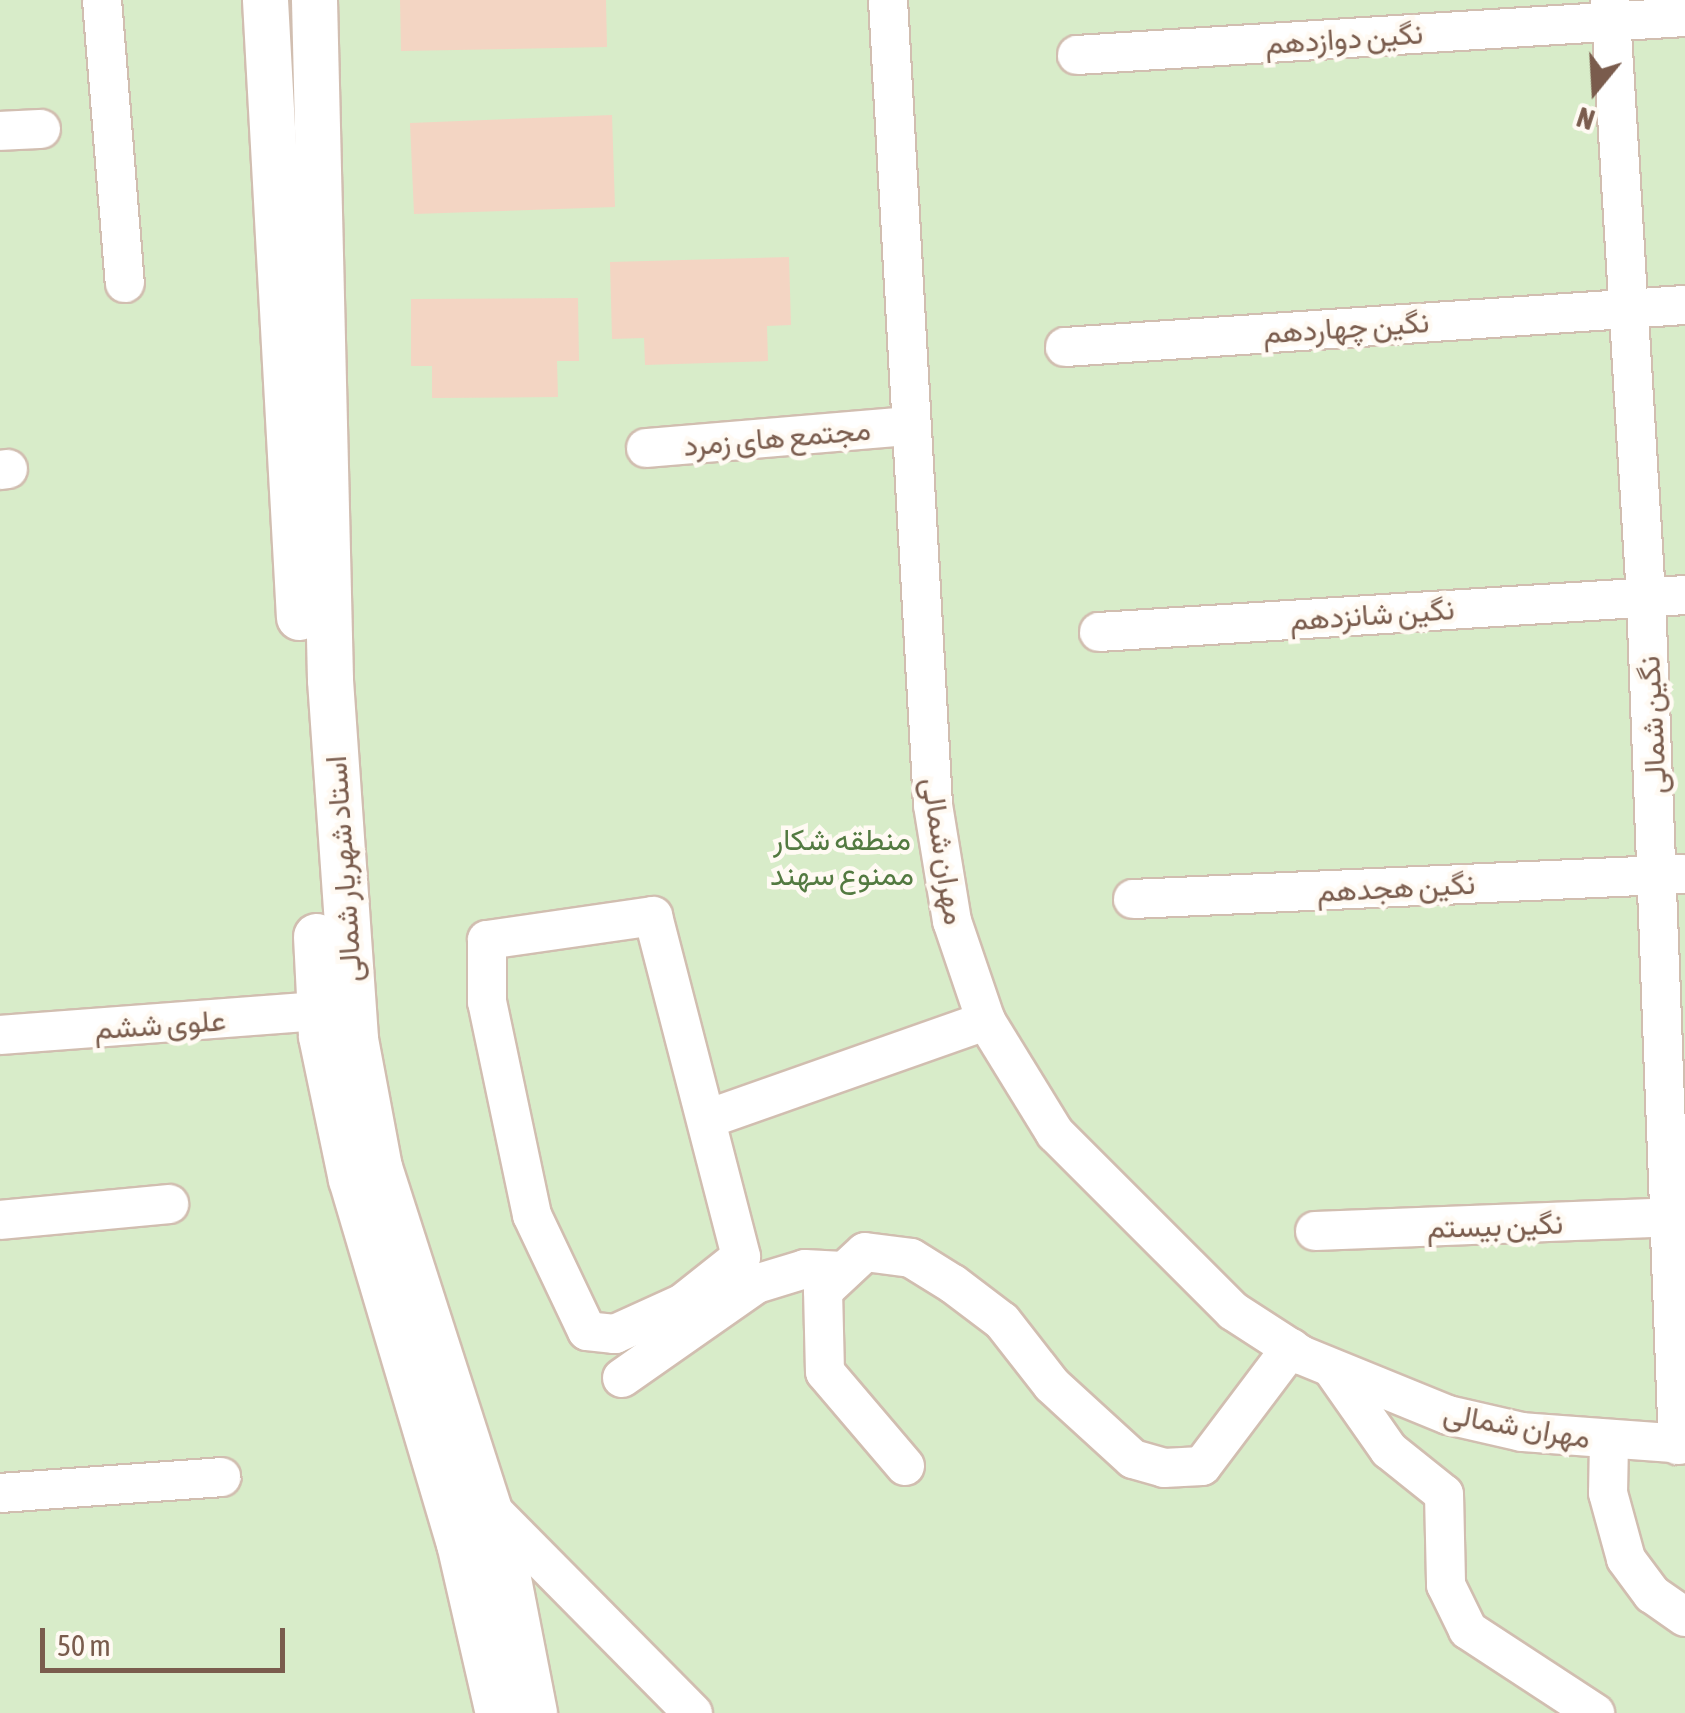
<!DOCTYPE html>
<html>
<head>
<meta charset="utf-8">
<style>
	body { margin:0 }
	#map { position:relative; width:1685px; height:1713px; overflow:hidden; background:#fdf6ec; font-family:"Asap Condensed",Vazirmatn,sans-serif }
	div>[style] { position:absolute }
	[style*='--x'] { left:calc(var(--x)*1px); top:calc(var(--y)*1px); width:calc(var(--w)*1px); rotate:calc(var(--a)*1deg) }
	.green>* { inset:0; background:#d8ecc9 }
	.building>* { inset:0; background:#f3d5c3 }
	.roads { filter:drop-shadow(2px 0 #d1beb0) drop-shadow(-2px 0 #d1beb0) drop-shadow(0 2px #d1beb0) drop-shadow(0 -2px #d1beb0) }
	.minor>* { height:38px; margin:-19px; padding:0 19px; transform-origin:19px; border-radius:19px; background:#fff }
	.tertiary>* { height:45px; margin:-22.5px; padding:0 22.5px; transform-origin:22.5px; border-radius:22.5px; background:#fff }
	span { translate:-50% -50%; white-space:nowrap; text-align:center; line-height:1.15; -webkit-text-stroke:9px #fffaf3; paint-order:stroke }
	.street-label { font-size:30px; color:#7a5c4d }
	.park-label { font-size:30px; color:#537a41 }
	.north { position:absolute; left:1545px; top:40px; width:100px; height:100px; -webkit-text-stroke:8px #fffaf3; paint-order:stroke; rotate:198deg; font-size:28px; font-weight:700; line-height:40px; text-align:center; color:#7a5c4d }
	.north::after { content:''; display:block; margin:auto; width:35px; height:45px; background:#7a5c4d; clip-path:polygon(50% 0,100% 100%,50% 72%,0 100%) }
	.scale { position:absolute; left:40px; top:1628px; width:245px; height:45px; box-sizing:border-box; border:5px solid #7a5c4d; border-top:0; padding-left:12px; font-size:30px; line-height:35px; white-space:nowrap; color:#7a5c4d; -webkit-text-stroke:8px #fffaf3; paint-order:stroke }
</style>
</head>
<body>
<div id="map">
	<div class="green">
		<i style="clip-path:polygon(0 0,1685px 0,1685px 1713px,0 1713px)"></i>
	</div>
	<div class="building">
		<i style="clip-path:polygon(400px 0,606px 0,607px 47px,401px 51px)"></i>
		<i style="clip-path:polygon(612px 115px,615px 207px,414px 214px,410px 123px)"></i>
		<i style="clip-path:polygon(789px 257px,791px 325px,767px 326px,768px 361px,645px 365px,644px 338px,612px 339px,610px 262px)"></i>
		<i style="clip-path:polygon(578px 298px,579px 361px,557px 361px,558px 397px,432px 398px,432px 366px,411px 366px,411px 299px)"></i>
	</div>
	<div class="roads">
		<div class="minor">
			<i style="--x:102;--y:0;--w:284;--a:85.4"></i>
			<i style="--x:888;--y:0;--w:806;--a:86.8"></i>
			<i style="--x:933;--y:805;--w:118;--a:80.7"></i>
			<i style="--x:952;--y:921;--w:106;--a:71.2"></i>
			<i style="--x:986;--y:1021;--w:132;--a:58.4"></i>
			<i style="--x:1055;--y:1133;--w:252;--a:45"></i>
			<i style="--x:1233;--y:1311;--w:81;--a:32.9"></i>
			<i style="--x:1301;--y:1355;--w:159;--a:22.2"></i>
			<i style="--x:1448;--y:1415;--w:76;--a:12.9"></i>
			<i style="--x:1522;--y:1432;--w:163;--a:4.2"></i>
			<i style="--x:1610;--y:0;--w:598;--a:86.55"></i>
			<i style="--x:1646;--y:597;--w:849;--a:87.84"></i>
			<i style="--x:1077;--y:55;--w:609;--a:-3.58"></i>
			<i style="--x:0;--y:131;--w:41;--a:-2.8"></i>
			<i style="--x:1065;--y:347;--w:621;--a:-3.88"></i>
			<i style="--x:646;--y:448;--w:264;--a:-4.8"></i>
			<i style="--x:0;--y:470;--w:8;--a:-7"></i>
			<i style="--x:1099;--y:632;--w:587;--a:-3.61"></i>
			<i style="--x:1133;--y:899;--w:551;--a:-2.6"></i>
			<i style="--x:653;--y:916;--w:352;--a:75.5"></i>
			<i style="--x:741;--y:1257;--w:74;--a:141.6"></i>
			<i style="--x:683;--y:1303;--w:75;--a:155.5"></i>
			<i style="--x:615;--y:1334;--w:28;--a:-174"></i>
			<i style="--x:587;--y:1331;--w:128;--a:-115.4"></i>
			<i style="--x:532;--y:1215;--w:218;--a:-101.9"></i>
			<i style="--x:487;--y:1002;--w:62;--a:-90"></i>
			<i style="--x:487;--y:940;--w:168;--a:-8.2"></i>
			<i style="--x:0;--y:1035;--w:347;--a:-4.3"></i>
			<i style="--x:707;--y:1119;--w:296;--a:-19.4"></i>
			<i style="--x:0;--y:1220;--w:170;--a:-5.4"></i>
			<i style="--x:1315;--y:1231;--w:370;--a:-2.2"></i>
			<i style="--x:1333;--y:1370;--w:98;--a:55"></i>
			<i style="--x:1389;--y:1450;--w:70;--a:38.7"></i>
			<i style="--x:1444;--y:1494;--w:91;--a:88.7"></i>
			<i style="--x:1446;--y:1585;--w:50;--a:63.9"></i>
			<i style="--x:1468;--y:1630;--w:152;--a:33.2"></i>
			<i style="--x:622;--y:1378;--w:164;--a:-35"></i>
			<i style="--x:756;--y:1284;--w:51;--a:-17"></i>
			<i style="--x:805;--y:1269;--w:33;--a:3"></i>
			<i style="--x:1609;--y:1442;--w:51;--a:91.1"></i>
			<i style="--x:1608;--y:1493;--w:68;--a:74.7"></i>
			<i style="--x:1626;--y:1559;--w:44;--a:53.4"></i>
			<i style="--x:1652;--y:1594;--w:40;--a:34.9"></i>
			<i style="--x:905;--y:1466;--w:123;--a:-130.4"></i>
			<i style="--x:825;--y:1372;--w:81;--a:-91.4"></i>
			<i style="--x:823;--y:1291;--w:57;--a:-42.9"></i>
			<i style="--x:865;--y:1252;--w:46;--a:7.4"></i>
			<i style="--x:911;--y:1258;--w:49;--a:31.8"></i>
			<i style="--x:953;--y:1284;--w:61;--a:37.1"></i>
			<i style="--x:1002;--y:1321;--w:81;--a:52"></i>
			<i style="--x:1052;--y:1385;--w:110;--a:42.4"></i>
			<i style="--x:1133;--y:1459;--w:32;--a:16"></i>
			<i style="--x:1164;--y:1468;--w:38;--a:-3"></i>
			<i style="--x:1202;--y:1466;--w:148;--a:-53"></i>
			<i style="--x:0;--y:1493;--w:222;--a:-4.1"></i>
			<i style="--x:484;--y:1502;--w:297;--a:45.3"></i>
		</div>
		<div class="tertiary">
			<i style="--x:265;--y:0;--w:618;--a:86.85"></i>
			<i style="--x:314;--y:0;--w:680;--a:88.65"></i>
			<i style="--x:330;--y:680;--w:360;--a:86"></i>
			<i style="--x:355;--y:1039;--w:130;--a:79.4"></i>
			<i style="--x:379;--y:1167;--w:405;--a:72.2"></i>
			<i style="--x:503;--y:1553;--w:163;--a:79"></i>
			<i style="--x:316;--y:936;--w:100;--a:87.1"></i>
			<i style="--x:321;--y:1036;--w:146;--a:78.2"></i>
			<i style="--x:351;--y:1179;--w:380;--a:73.5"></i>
			<i style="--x:459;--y:1543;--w:174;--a:77.1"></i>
		</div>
	</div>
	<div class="street-label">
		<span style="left:1344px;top:38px;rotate:-4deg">نگین دوازدهم</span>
		<span style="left:1346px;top:327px;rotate:-4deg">نگین چهاردهم</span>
		<span style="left:777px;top:437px;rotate:-5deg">مجتمع های زمرد</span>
		<span style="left:1372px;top:614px;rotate:-4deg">نگین شانزدهم</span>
		<span style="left:1652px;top:725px;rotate:-93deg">نگین شمالی</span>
		<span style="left:944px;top:851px;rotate:81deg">مهران شمالی</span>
		<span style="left:343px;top:869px;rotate:-94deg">استاد شهریار شمالی</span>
		<span style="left:1396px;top:887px;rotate:-3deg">نگین هجدهم</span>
		<span style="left:160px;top:1024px;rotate:-4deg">علوی ششم</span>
		<span style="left:1495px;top:1225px;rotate:-2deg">نگین بیستم</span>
		<span style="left:1517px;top:1425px;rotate:10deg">مهران شمالی</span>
	</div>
	<div class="park-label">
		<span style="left:842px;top:856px">منطقه شکار<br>ممنوع سهند</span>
	</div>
	<div class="north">N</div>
	<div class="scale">50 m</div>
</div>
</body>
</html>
